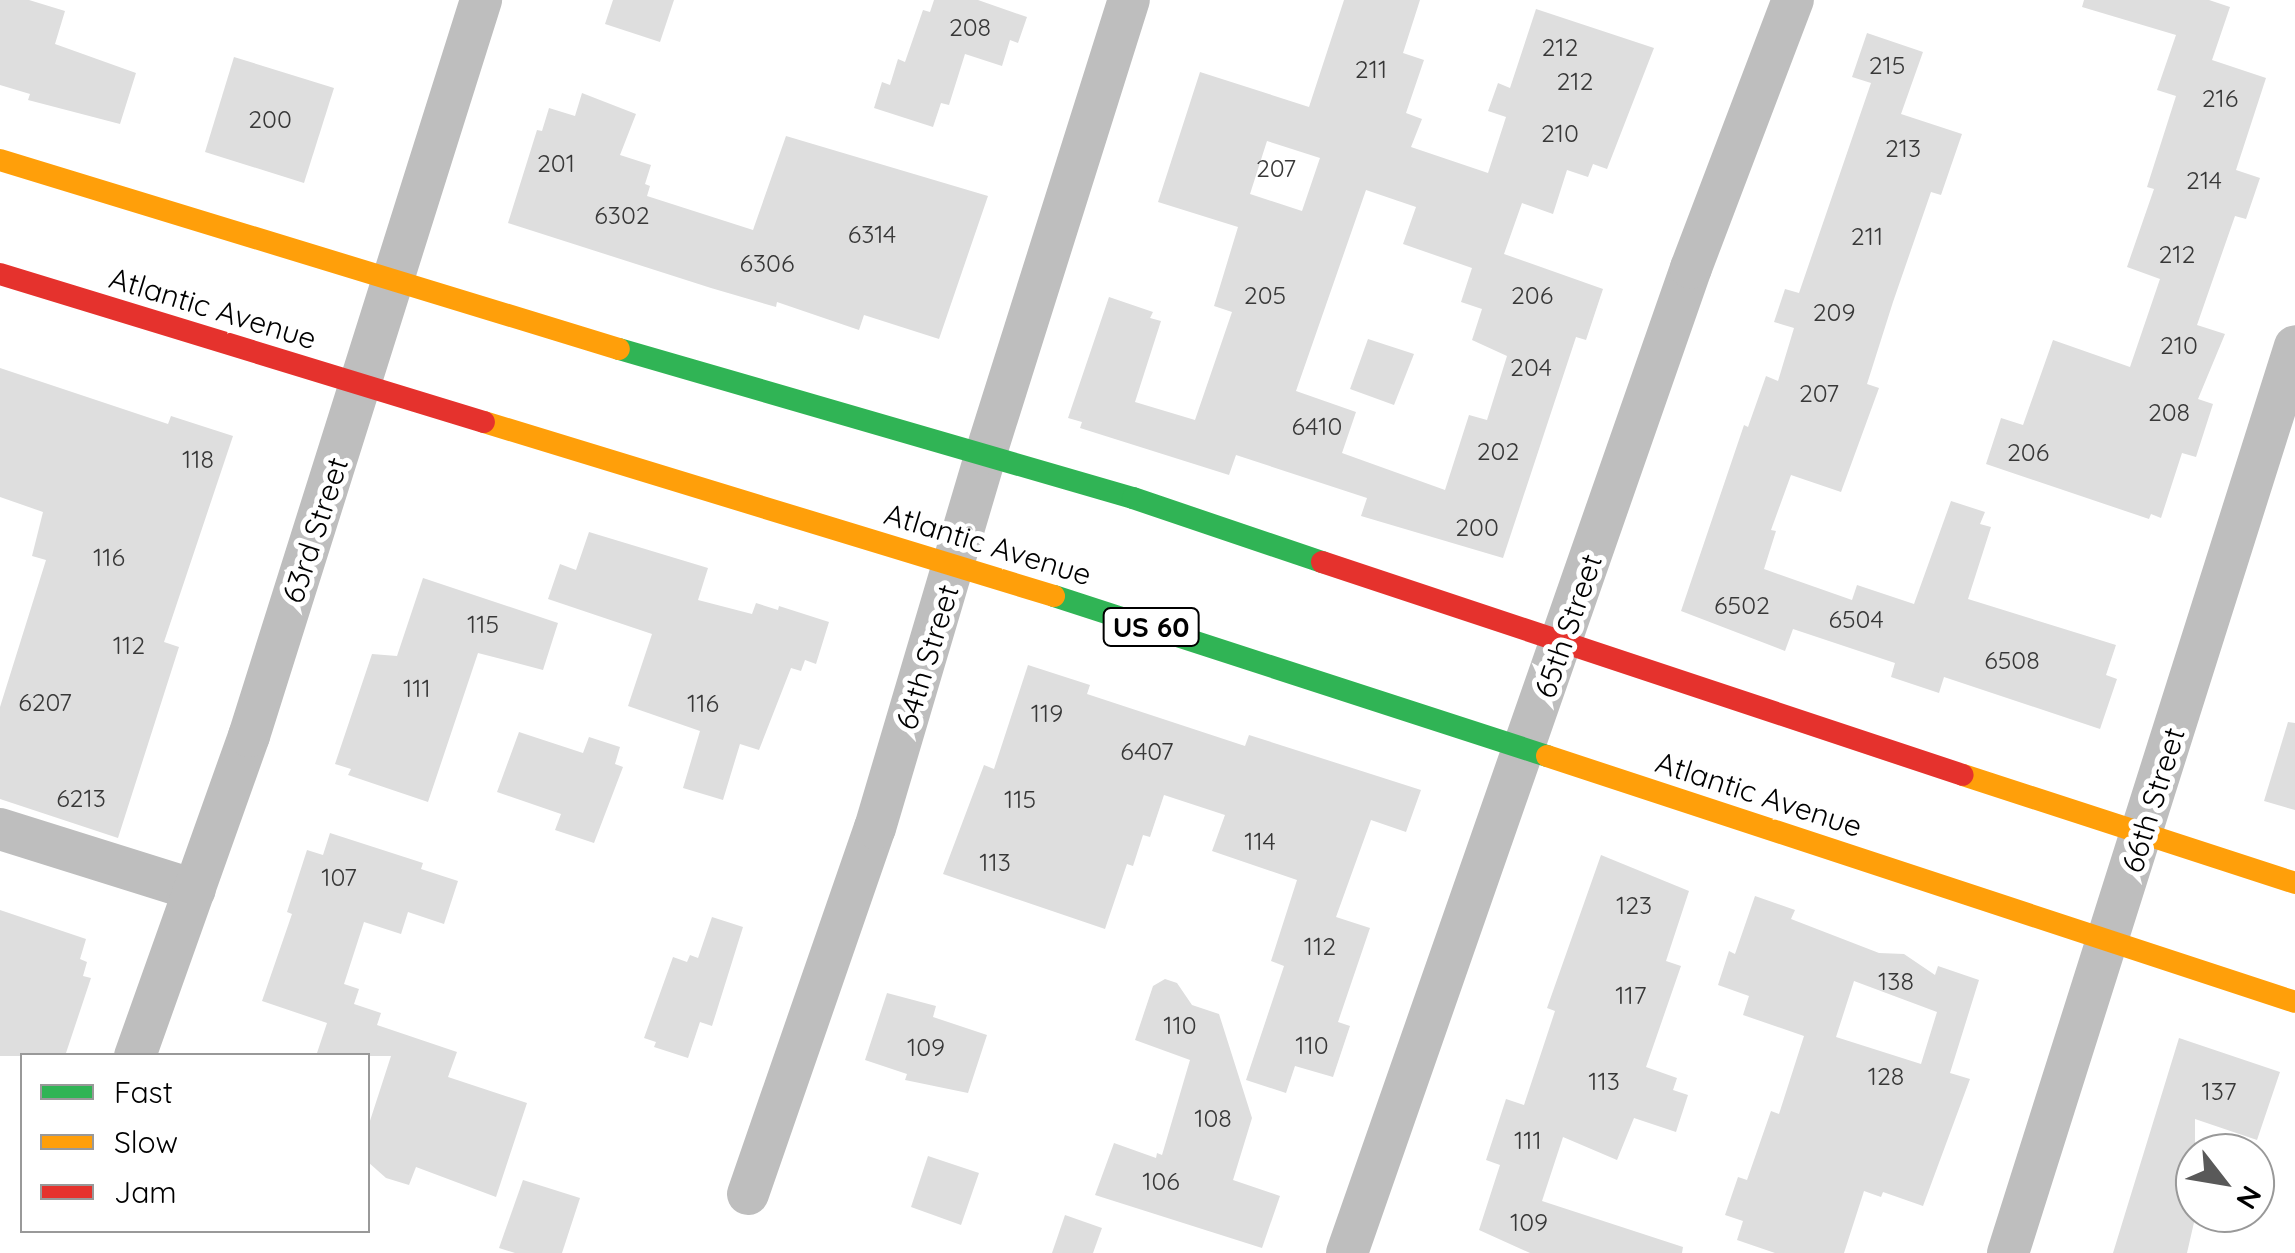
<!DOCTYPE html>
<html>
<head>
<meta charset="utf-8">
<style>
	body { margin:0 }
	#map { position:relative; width:2295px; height:1253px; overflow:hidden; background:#fff; font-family:Quicksand,sans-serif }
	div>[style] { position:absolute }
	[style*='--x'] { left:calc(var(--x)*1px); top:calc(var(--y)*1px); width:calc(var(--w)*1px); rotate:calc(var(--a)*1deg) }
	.building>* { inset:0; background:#dedede }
	.street>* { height:42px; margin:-21px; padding:0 21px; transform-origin:21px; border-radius:21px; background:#bebebe }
	.fast>* { height:22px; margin:-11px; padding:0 11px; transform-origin:11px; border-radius:11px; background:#30b455 }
	.slow>* { height:22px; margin:-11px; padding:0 11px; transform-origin:11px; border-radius:11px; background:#ff9f0a }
	.jam>* { height:22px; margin:-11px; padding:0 11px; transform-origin:11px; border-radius:11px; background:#e5322d }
	span { translate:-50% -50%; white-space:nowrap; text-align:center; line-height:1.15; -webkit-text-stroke:10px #fff; paint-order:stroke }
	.number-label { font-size:25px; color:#383838 }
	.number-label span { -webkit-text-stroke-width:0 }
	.shield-label span { padding:2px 8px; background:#fff; border:2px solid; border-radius:8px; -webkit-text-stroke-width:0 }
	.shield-label { font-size:28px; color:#000; font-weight:700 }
	.street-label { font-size:30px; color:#000 }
	.legend { position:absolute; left:20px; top:1053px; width:350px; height:180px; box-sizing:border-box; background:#fff; border:2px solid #999; margin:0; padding:12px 18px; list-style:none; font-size:30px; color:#000 }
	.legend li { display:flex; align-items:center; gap:20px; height:50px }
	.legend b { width:50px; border:2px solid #999 }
	.north { position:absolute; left:2175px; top:1133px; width:100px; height:100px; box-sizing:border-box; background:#fff; border:2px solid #999; border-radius:50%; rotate:121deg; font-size:28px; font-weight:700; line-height:40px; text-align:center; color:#000 }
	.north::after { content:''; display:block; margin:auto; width:35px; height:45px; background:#595959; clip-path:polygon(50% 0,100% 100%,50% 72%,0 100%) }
</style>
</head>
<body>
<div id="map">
	<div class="building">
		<i style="clip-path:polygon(0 0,29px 0,65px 11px,55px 44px,136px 73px,120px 124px,28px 100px,30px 94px,0 85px)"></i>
		<i style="clip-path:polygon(613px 0,674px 0,660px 42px,605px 24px)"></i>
		<i style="clip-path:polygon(934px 0,978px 0,1027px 17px,1018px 43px,1010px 40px,1002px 66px,965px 54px,949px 105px,941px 103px,933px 127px,874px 108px,882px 82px,890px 85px,898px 59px,905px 62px,923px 10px,930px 12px)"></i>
		<i style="clip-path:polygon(evenodd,1344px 0,1420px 0,1403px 53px,1424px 60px,1406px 113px,1422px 119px,1411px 147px,1488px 173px,1506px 117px,1488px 111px,1498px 83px,1510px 88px,1536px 9px,1654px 48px,1607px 169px,1593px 164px,1588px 177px,1567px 170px,1553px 214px,1522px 203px,1504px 254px,1603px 289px,1586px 340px,1576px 337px,1503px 558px,1361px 516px,1367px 498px,1236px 455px,1229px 475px,1080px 428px,1082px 422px,1068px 418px,1109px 297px,1153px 312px,1150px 318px,1161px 321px,1135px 402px,1195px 420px,1232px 312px,1214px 306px,1238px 227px,1158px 202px,1200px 72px,1309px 107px,1344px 0,1267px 141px,1320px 158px,1302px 211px,1250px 194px,1267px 141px,1344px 0,1366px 190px,1416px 207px,1403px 244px,1472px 268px,1461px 302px,1482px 309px,1472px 340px,1507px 356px,1487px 420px,1469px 415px,1445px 490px,1342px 453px,1356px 412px,1296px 391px,1366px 190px)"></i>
		<i style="clip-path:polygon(2084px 0,2209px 0,2230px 7px,2212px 60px,2266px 78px,2236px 170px,2260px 178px,2246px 219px,2235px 216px,2197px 325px,2225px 334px,2198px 399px,2213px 404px,2196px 457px,2182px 453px,2161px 518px,2151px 514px,2149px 519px,1986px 464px,2001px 418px,2023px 425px,2053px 340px,2130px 367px,2160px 279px,2127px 267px,2154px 189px,2147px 187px,2176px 96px,2157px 90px,2176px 35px,2082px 7px)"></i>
		<i style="clip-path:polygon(1867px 33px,1923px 52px,1901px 114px,1962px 134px,1941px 195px,1931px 192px,1893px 302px,1867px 384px,1879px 388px,1841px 492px,1791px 475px,1771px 530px,1776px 531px,1764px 569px,1852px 600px,1857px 585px,1914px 604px,1951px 501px,1985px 512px,1980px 524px,1991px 527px,1968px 599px,2116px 645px,2106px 675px,2117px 679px,2100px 729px,1944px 677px,1939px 693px,1891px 677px,1895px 663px,1793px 629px,1785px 651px,1681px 611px,1744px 425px,1748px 427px,1766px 376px,1778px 381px,1794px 328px,1774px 322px,1785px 289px,1799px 293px,1871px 83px,1852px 77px)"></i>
		<i style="clip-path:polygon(234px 57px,334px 88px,304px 183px,205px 152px)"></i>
		<i style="clip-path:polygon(582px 93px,636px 114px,620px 155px,651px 165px,645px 184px,650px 186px,647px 196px,753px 230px,786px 136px,988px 196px,939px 339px,864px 315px,859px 330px,777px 302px,776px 307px,711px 288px,508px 223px,537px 130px,542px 131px,549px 108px,575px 116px)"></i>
		<i style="clip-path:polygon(1368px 339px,1414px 354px,1394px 405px,1350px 389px)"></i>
		<i style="clip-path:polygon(0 368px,168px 424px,171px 416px,233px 436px,164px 642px,179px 647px,118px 838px,0 799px,0 707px,46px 560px,32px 556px,43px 512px,0 497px)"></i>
		<i style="clip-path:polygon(589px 532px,708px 568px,698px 600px,752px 614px,756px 603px,778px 610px,779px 606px,829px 622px,816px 664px,805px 660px,801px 671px,791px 668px,759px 750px,740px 744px,723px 800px,683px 788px,700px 731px,628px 706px,652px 634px,548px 599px,560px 564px,576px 570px)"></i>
		<i style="clip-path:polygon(423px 578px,558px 623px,543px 670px,478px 653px,428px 802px,348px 775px,351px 769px,335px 764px,372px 654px,397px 656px)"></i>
		<i style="clip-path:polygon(1028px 665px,1090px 685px,1087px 694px,1245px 746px,1249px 735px,1421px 790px,1406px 832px,1371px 820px,1336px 917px,1370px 928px,1338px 1022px,1350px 1026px,1333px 1077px,1295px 1066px,1286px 1093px,1246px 1080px,1284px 966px,1271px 961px,1297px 880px,1212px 851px,1225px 815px,1164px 795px,1150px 837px,1143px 835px,1133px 866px,1127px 864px,1105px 929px,943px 874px,984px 765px,994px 769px)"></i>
		<i style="clip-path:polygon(2288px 722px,2295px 723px,2295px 810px,2264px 801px)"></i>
		<i style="clip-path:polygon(519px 732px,583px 753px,589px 737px,620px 747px,615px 764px,623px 767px,594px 843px,555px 830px,561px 814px,497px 792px)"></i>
		<i style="clip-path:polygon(330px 833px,423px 863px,421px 869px,458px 881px,444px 924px,408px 912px,401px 934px,364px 922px,344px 984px,359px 989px,354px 1004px,381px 1013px,377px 1025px,457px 1052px,448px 1077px,527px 1103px,496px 1197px,416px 1167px,409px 1185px,386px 1178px,368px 1162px,368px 1127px,391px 1056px,316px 1056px,327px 1023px,262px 1001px,292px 914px,287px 912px,307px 850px,323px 855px)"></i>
		<i style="clip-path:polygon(1601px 855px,1689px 891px,1666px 961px,1681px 966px,1646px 1067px,1677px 1078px,1673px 1090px,1688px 1095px,1676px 1132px,1634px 1118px,1617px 1160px,1563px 1137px,1542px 1201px,1683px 1247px,1682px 1253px,1530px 1253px,1479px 1230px,1500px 1165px,1486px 1160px,1506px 1099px,1524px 1105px,1555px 1011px,1547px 1008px)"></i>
		<i style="clip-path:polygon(evenodd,1755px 896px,1795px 910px,1791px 919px,1879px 953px,1904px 954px,1935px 975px,1938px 966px,1979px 980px,1950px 1073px,1970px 1079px,1923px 1206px,1883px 1192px,1881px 1197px,1864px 1191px,1844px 1253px,1775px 1253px,1737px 1240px,1743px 1221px,1725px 1215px,1738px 1177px,1747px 1180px,1771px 1111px,1779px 1114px,1804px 1036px,1743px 1015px,1749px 996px,1718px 985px,1729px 951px,1735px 954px,1755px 896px,1854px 981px,1937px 1012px,1921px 1064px,1836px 1037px,1854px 981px)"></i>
		<i style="clip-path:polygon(0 910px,86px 939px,80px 959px,87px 962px,83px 976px,91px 978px,65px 1056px,0 1056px)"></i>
		<i style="clip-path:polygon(712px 917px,743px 927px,712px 1026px,700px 1022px,688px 1058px,654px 1047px,656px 1042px,644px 1038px,673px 957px,687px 962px,690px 955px,698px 958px)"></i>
		<i style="clip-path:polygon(1165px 979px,1177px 983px,1192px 1005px,1219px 1014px,1252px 1118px,1233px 1180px,1280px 1196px,1262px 1248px,1095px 1195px,1114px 1143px,1156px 1158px,1157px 1153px,1162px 1155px,1190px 1060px,1135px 1040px,1153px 986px)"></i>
		<i style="clip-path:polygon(887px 993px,936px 1006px,933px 1017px,987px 1035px,968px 1093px,905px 1080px,907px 1074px,865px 1060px)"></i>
		<i style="clip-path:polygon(2179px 1038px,2280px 1072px,2257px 1140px,2195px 1119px,2195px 1218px,2187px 1253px,2113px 1253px)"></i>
		<i style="clip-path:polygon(928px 1156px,979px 1173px,961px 1225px,911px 1207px)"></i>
		<i style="clip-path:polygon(523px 1180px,580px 1198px,562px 1253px,515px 1253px,499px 1248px)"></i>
		<i style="clip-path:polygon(1065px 1215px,1102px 1228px,1093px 1253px,1052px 1253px)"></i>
	</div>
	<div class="street">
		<i style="--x:0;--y:829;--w:204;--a:17.4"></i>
		<i style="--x:135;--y:1056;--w:340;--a:-70.4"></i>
		<i style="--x:249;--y:736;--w:772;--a:-72.5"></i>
		<i style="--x:748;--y:1194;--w:387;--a:-70.9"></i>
		<i style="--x:875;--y:828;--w:391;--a:-73.5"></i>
		<i style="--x:986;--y:453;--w:475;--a:-72.5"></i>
		<i style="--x:1347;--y:1253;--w:1043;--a:-70.75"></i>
		<i style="--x:1691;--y:268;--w:287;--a:-69.2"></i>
		<i style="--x:2008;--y:1253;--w:951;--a:-72.44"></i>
	</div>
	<div class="fast">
		<i style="--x:619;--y:349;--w:535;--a:16.17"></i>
		<i style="--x:1133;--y:498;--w:200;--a:18.7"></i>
		<i style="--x:1054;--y:596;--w:518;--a:17.98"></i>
	</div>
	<div class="slow">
		<i style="--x:0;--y:160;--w:647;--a:16.98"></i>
		<i style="--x:484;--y:422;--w:596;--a:16.98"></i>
		<i style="--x:1547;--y:756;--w:787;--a:18.2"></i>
		<i style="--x:1963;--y:775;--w:349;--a:18"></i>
	</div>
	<div class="jam">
		<i style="--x:0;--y:274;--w:506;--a:17"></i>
		<i style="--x:1322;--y:562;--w:675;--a:18.38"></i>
	</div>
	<div class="number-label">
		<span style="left:970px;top:27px">208</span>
		<span style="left:1560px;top:47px">212</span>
		<span style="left:1887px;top:65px">215</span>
		<span style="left:1371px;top:69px">211</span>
		<span style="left:1575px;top:81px">212</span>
		<span style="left:2220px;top:98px">216</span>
		<span style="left:270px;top:119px">200</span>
		<span style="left:1560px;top:133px">210</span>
		<span style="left:1903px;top:148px">213</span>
		<span style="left:556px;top:163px">201</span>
		<span style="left:1276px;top:168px">207</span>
		<span style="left:2204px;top:180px">214</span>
		<span style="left:622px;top:215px">6302</span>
		<span style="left:872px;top:234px">6314</span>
		<span style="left:1867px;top:236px">211</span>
		<span style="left:2177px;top:254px">212</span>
		<span style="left:767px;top:263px">6306</span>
		<span style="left:1265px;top:295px">205</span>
		<span style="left:1532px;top:295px">206</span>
		<span style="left:1834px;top:312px">209</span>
		<span style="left:2179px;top:345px">210</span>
		<span style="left:1531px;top:367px">204</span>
		<span style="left:1819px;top:393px">207</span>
		<span style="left:2169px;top:412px">208</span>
		<span style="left:1317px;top:426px">6410</span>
		<span style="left:1498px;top:451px">202</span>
		<span style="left:2028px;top:452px">206</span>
		<span style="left:198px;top:459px">118</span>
		<span style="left:1477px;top:527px">200</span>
		<span style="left:109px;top:557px">116</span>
		<span style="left:1742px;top:605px">6502</span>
		<span style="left:1856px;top:619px">6504</span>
		<span style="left:483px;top:624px">115</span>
		<span style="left:129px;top:645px">112</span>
		<span style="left:2012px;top:660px">6508</span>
		<span style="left:417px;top:688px">111</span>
		<span style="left:45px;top:702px">6207</span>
		<span style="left:703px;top:703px">116</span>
		<span style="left:1047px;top:713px">119</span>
		<span style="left:1147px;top:751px">6407</span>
		<span style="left:81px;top:798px">6213</span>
		<span style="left:1020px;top:799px">115</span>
		<span style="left:1260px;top:841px">114</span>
		<span style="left:995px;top:862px">113</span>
		<span style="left:339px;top:877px">107</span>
		<span style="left:1634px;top:905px">123</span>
		<span style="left:1320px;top:946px">112</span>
		<span style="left:1896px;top:981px">138</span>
		<span style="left:1631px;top:995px">117</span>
		<span style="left:1180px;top:1025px">110</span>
		<span style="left:1312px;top:1045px">110</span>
		<span style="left:926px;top:1047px">109</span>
		<span style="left:1886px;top:1076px">128</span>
		<span style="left:1604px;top:1081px">113</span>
		<span style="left:2219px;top:1091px">137</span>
		<span style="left:1213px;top:1118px">108</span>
		<span style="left:1528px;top:1140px">111</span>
		<span style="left:1161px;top:1181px">106</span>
		<span style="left:1529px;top:1222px">109</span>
	</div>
	<div class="shield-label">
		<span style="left:1151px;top:627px">US 60</span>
	</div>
	<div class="street-label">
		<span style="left:213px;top:308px;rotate:17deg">Atlantic Avenue</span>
		<span style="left:315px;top:530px;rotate:-72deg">63rd Street</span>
		<span style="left:988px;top:544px;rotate:17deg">Atlantic Avenue</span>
		<span style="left:1568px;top:626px;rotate:-71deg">65th Street</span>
		<span style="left:927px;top:657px;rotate:-73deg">64th Street</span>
		<span style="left:1759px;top:794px;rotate:18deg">Atlantic Avenue</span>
		<span style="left:2153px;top:800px;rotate:-73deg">66th Street</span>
	</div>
	<ul class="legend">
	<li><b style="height:12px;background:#30b455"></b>Fast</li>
	<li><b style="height:12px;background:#ff9f0a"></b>Slow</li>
	<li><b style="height:12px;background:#e5322d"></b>Jam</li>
	</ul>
	<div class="north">N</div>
</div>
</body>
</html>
